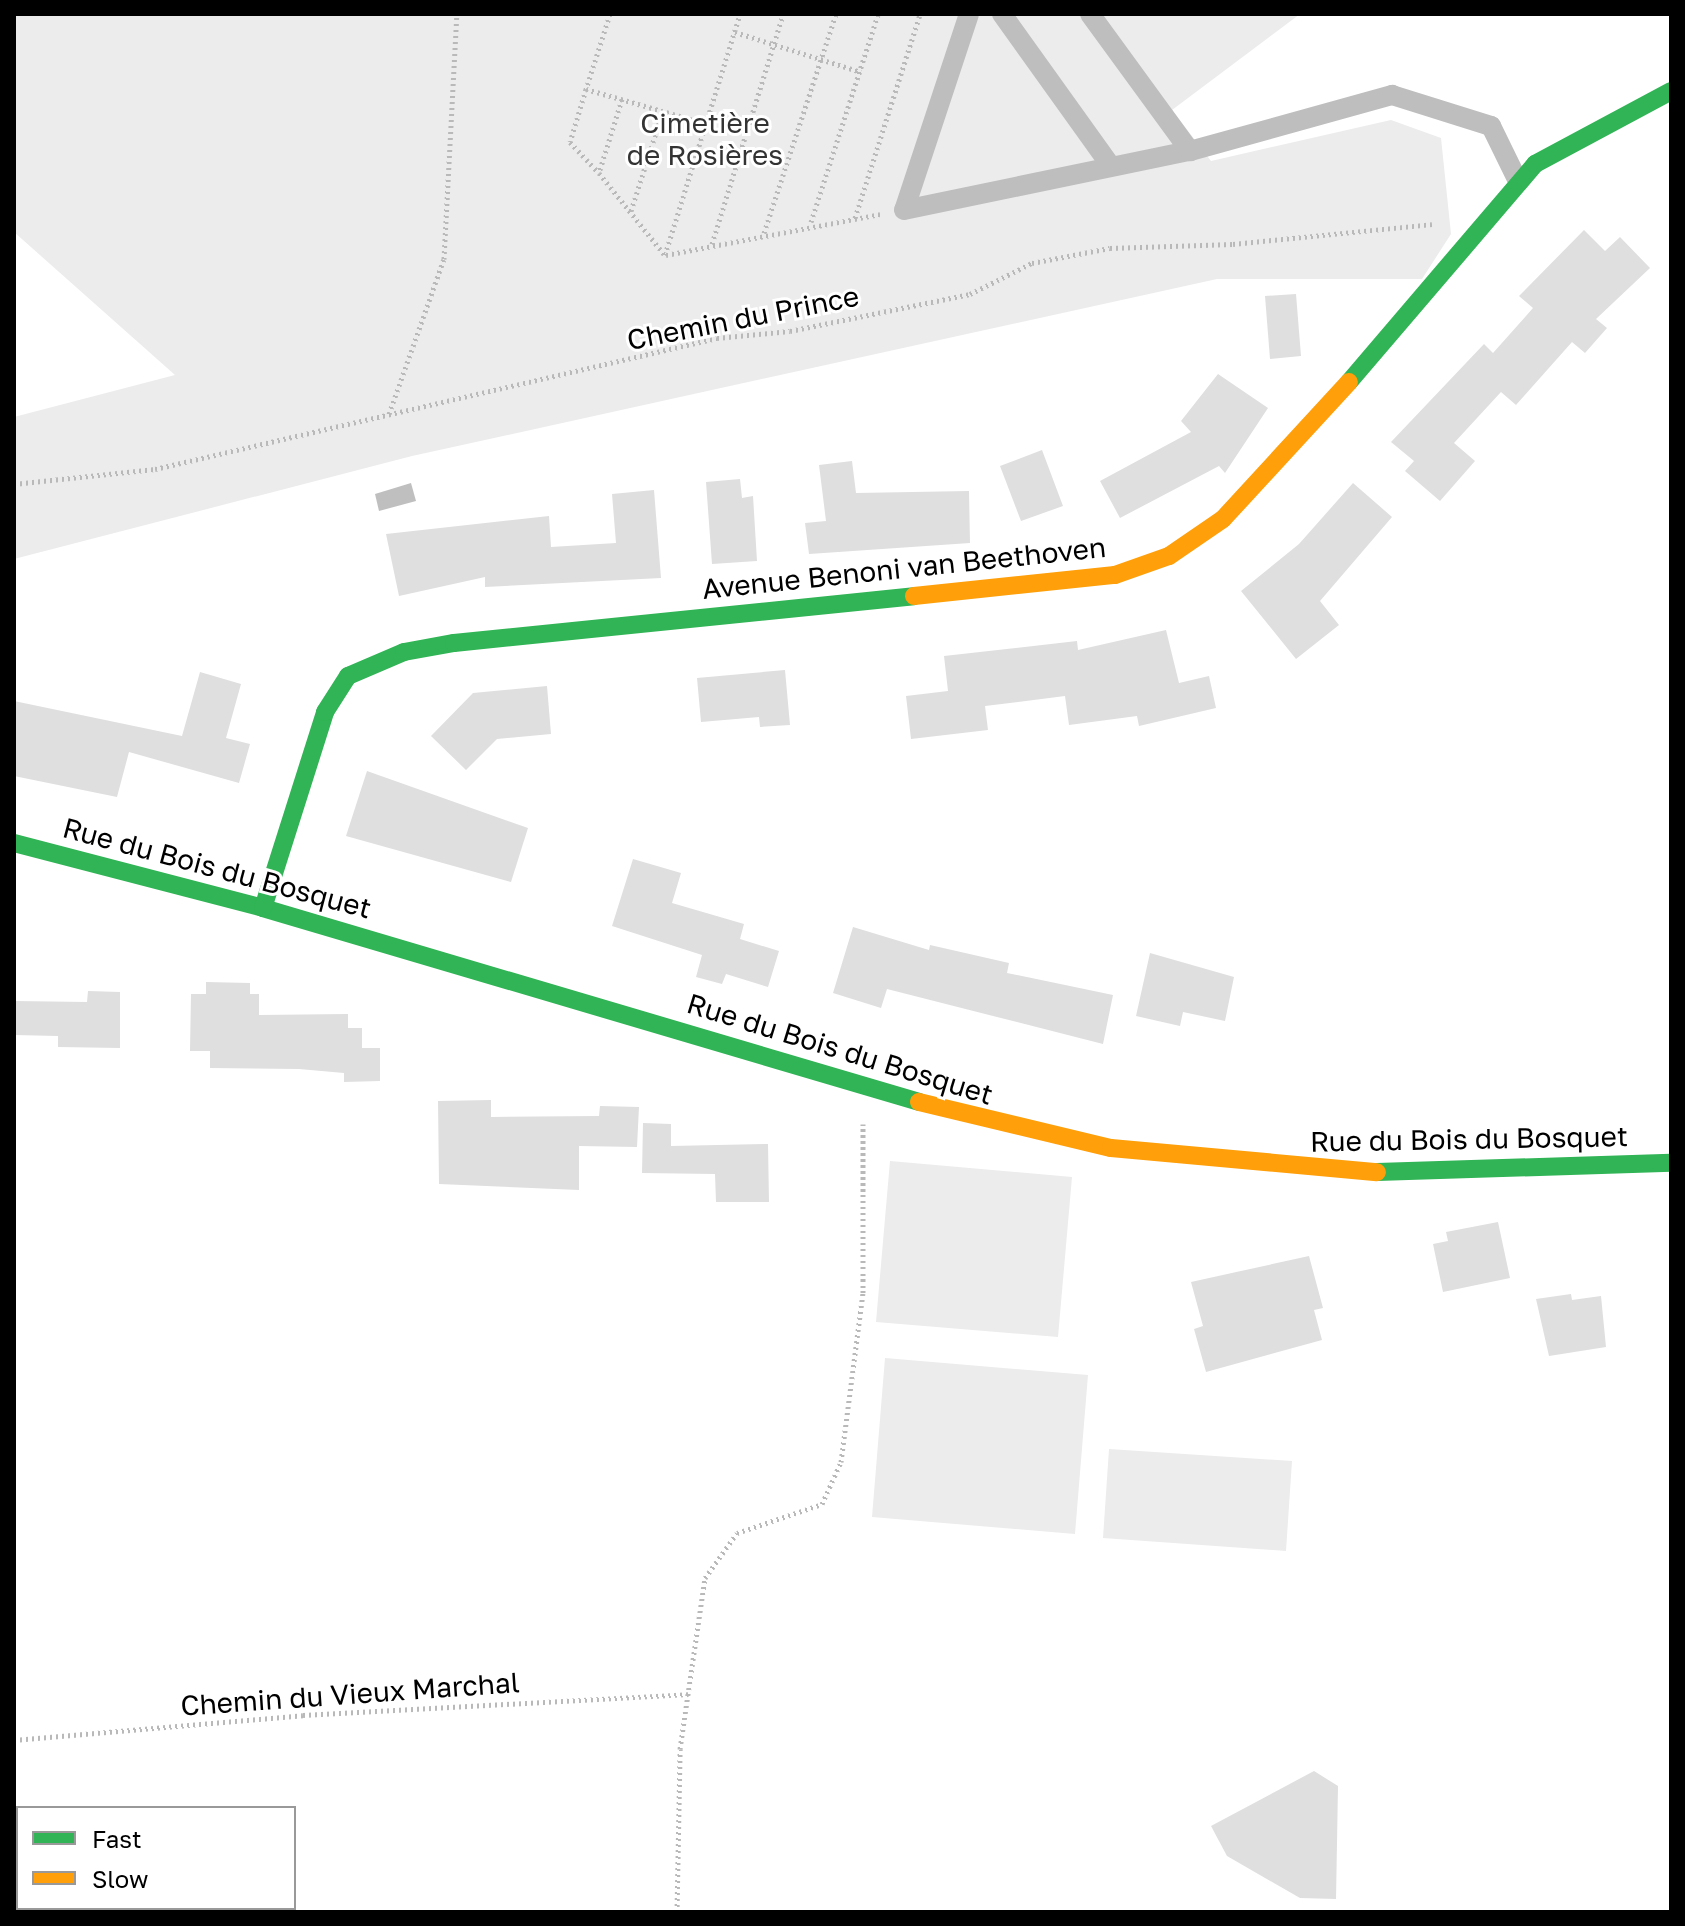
<!DOCTYPE html>
<html>
<head>
<meta charset="utf-8">
<style>
	body { margin:0 }
	#map { position:relative; width:1685px; height:1926px; overflow:hidden; background:#fff; font-family:"Golos Text",sans-serif }
	div>[style] { position:absolute }
	[style*='--x'] { left:calc(var(--x)*1px); top:calc(var(--y)*1px); width:calc(var(--w)*1px); rotate:calc(var(--a)*1deg) }
	.green>* { inset:0; background:#ececec }
	.water>* { inset:0; background:#bfbfbf }
	.building>* { inset:0; background:#dfdfdf }
	.path>* { height:5px; margin-top:-2.5px; transform-origin:0; background:repeating-linear-gradient(90deg,#b9b9b9 0 2px,transparent 0 6px) }
	.lane>* { height:20px; margin:-10px; padding:0 10px; transform-origin:10px; border-radius:10px; background:#bebebe }
	.fast>* { height:18px; margin:-9px; padding:0 9px; transform-origin:9px; border-radius:9px; background:#30b455 }
	.slow>* { height:18px; margin:-9px; padding:0 9px; transform-origin:9px; border-radius:9px; background:#ff9f0a }
	span { translate:-50% -50%; white-space:nowrap; text-align:center; line-height:1.15; -webkit-text-stroke:6px #fff; paint-order:stroke }
	.park-label { font-size:28px; color:#333 }
	.street-label { font-size:28px; color:#000 }
	.frame { position:absolute; inset:0; border:16px solid #000; pointer-events:none }
	.legend { position:absolute; left:16px; top:1806px; width:280px; height:104px; box-sizing:border-box; background:#fff; border:2px solid #999; margin:0; padding:10px 14px; list-style:none; font-size:24px; color:#000 }
	.legend li { display:flex; align-items:center; gap:16px; height:40px }
	.legend b { width:40px; border:2px solid #999 }
</style>
</head>
<body>
<div id="map">
	<div class="green">
		<i style="clip-path:polygon(14px 14px,1300px 14px,1172px 110px,1211px 161px,1391px 120px,1441px 138px,1451px 234px,1422px 279px,1217px 279px,412px 456px,14px 559px,14px 417px,175px 375px,14px 232px)"></i>
		<i style="clip-path:polygon(890px 1161px,1072px 1177px,1058px 1337px,876px 1322px)"></i>
		<i style="clip-path:polygon(885px 1358px,1088px 1375px,1075px 1534px,872px 1517px)"></i>
		<i style="clip-path:polygon(1109px 1449px,1292px 1461px,1286px 1551px,1103px 1538px)"></i>
	</div>
	<div class="water">
		<i style="clip-path:polygon(411px 483px,416px 501px,379px 511px,375px 494px)"></i>
	</div>
	<div class="building">
		<i style="clip-path:polygon(1584px 230px,1605px 251px,1620px 237px,1650px 268px,1596px 319px,1607px 328px,1585px 353px,1572px 342px,1516px 405px,1501px 392px,1454px 443px,1475px 461px,1440px 501px,1405px 471px,1414px 461px,1391px 442px,1484px 344px,1493px 353px,1533px 308px,1519px 296px)"></i>
		<i style="clip-path:polygon(1296px 294px,1301px 356px,1270px 359px,1265px 296px)"></i>
		<i style="clip-path:polygon(1218px 374px,1268px 408px,1225px 473px,1219px 466px,1120px 518px,1100px 481px,1191px 432px,1181px 421px)"></i>
		<i style="clip-path:polygon(1042px 450px,1063px 506px,1021px 521px,1000px 466px)"></i>
		<i style="clip-path:polygon(852px 461px,856px 493px,969px 491px,970px 543px,809px 554px,805px 523px,826px 521px,819px 465px)"></i>
		<i style="clip-path:polygon(740px 479px,742px 498px,753px 496px,757px 561px,712px 564px,706px 482px)"></i>
		<i style="clip-path:polygon(1353px 483px,1392px 517px,1320px 601px,1339px 625px,1296px 659px,1241px 591px,1299px 544px)"></i>
		<i style="clip-path:polygon(654px 490px,661px 578px,485px 587px,485px 577px,399px 596px,386px 534px,549px 516px,551px 547px,616px 543px,612px 494px)"></i>
		<i style="clip-path:polygon(1166px 630px,1179px 683px,1209px 676px,1216px 708px,1139px 726px,1137px 716px,1069px 725px,1065px 696px,985px 706px,988px 730px,911px 739px,906px 696px,948px 691px,944px 656px,1077px 641px,1078px 650px)"></i>
		<i style="clip-path:polygon(785px 670px,790px 725px,760px 727px,759px 717px,701px 722px,697px 678px)"></i>
		<i style="clip-path:polygon(200px 672px,241px 684px,226px 738px,250px 744px,239px 783px,129px 752px,117px 797px,14px 776px,14px 701px,182px 736px)"></i>
		<i style="clip-path:polygon(547px 686px,551px 734px,497px 739px,466px 770px,431px 736px,473px 693px)"></i>
		<i style="clip-path:polygon(367px 771px,528px 828px,511px 882px,346px 836px)"></i>
		<i style="clip-path:polygon(633px 859px,681px 873px,672px 903px,744px 924px,740px 939px,779px 951px,768px 987px,726px 974px,722px 984px,696px 977px,702px 955px,612px 926px)"></i>
		<i style="clip-path:polygon(853px 927px,929px 950px,930px 945px,1009px 963px,1007px 973px,1113px 995px,1103px 1044px,887px 989px,881px 1008px,833px 993px)"></i>
		<i style="clip-path:polygon(1150px 953px,1234px 977px,1225px 1021px,1183px 1012px,1180px 1026px,1136px 1016px)"></i>
		<i style="clip-path:polygon(206px 982px,250px 983px,250px 994px,259px 994px,259px 1015px,348px 1014px,348px 1028px,362px 1028px,362px 1048px,380px 1048px,380px 1081px,344px 1082px,344px 1073px,299px 1069px,210px 1068px,210px 1051px,190px 1051px,191px 994px,206px 994px)"></i>
		<i style="clip-path:polygon(88px 991px,120px 992px,120px 1048px,58px 1047px,58px 1036px,14px 1035px,14px 1001px,87px 1002px)"></i>
		<i style="clip-path:polygon(491px 1100px,491px 1117px,599px 1116px,600px 1106px,639px 1107px,637px 1147px,579px 1146px,579px 1190px,439px 1184px,438px 1101px)"></i>
		<i style="clip-path:polygon(643px 1123px,671px 1124px,671px 1146px,768px 1144px,769px 1202px,716px 1202px,715px 1174px,642px 1173px)"></i>
		<i style="clip-path:polygon(1498px 1222px,1510px 1278px,1443px 1292px,1433px 1244px,1448px 1241px,1446px 1232px)"></i>
		<i style="clip-path:polygon(1309px 1256px,1323px 1308px,1314px 1310px,1322px 1340px,1206px 1372px,1194px 1329px,1203px 1326px,1191px 1282px)"></i>
		<i style="clip-path:polygon(1571px 1294px,1572px 1300px,1601px 1296px,1606px 1347px,1549px 1356px,1536px 1299px)"></i>
		<i style="clip-path:polygon(1314px 1771px,1338px 1786px,1336px 1899px,1300px 1898px,1227px 1856px,1211px 1826px)"></i>
	</div>
	<div class="path">
		<i style="--x:610;--y:14;--w:79;--a:107.7"></i>
		<i style="--x:586;--y:89;--w:126;--a:16.1"></i>
		<i style="--x:735;--y:32;--w:132;--a:17.6"></i>
		<i style="--x:586;--y:89;--w:55;--a:106.8"></i>
		<i style="--x:570;--y:142;--w:42;--a:46.9"></i>
		<i style="--x:622;--y:99;--w:77;--a:107.3"></i>
		<i style="--x:599;--y:173;--w:104;--a:51.3"></i>
		<i style="--x:631;--y:211;--w:105;--a:-72.3"></i>
		<i style="--x:855;--y:218;--w:214;--a:-72.3"></i>
		<i style="--x:811;--y:222;--w:219;--a:-72.1"></i>
		<i style="--x:764;--y:233;--w:231;--a:-71.8"></i>
		<i style="--x:712;--y:244;--w:241;--a:-72.8"></i>
		<i style="--x:665;--y:255;--w:252;--a:-72.7"></i>
		<i style="--x:666;--y:255;--w:218;--a:-10.8"></i>
		<i style="--x:389;--y:414;--w:164;--a:-70.5"></i>
		<i style="--x:444;--y:259;--w:245;--a:-87"></i>
		<i style="--x:14;--y:484;--w:142;--a:-6.1"></i>
		<i style="--x:155;--y:469;--w:577;--a:-13.12"></i>
		<i style="--x:717;--y:338;--w:73;--a:-5.5"></i>
		<i style="--x:790;--y:331;--w:184;--a:-11.6"></i>
		<i style="--x:970;--y:294;--w:69;--a:-26.6"></i>
		<i style="--x:1032;--y:263;--w:79;--a:-10.9"></i>
		<i style="--x:1110;--y:248;--w:123;--a:-1.9"></i>
		<i style="--x:1233;--y:244;--w:200;--a:-5.7"></i>
		<i style="--x:14;--y:1740;--w:290;--a:-4.9"></i>
		<i style="--x:303;--y:1715;--w:386;--a:-3.1"></i>
		<i style="--x:677;--y:1912;--w:163;--a:-88.9"></i>
		<i style="--x:680;--y:1749;--w:173;--a:-81.7"></i>
		<i style="--x:705;--y:1578;--w:55;--a:-54.6"></i>
		<i style="--x:737;--y:1533;--w:90;--a:-18.8"></i>
		<i style="--x:822;--y:1504;--w:46;--a:-65.7"></i>
		<i style="--x:841;--y:1462;--w:170;--a:-82.6"></i>
		<i style="--x:863;--y:1293;--w:169;--a:-90"></i>
	</div>
	<div class="lane">
		<i style="--x:969;--y:14;--w:206;--a:108.3"></i>
		<i style="--x:904;--y:210;--w:292;--a:-11.7"></i>
		<i style="--x:1190;--y:151;--w:210;--a:-15.5"></i>
		<i style="--x:1392;--y:95;--w:104;--a:17.4"></i>
		<i style="--x:1491;--y:126;--w:61;--a:63.9"></i>
		<i style="--x:1002;--y:14;--w:186;--a:54.4"></i>
		<i style="--x:1090;--y:14;--w:170;--a:53.9"></i>
	</div>
	<div class="fast">
		<i style="--x:1349;--y:382;--w:287;--a:-49.5"></i>
		<i style="--x:1535;--y:164;--w:154;--a:-28.2"></i>
		<i style="--x:14;--y:843;--w:257;--a:14.6"></i>
		<i style="--x:263;--y:908;--w:684;--a:16.47"></i>
		<i style="--x:263;--y:908;--w:206;--a:-72.4"></i>
		<i style="--x:325;--y:712;--w:43;--a:-57.4"></i>
		<i style="--x:348;--y:676;--w:61;--a:-23.2"></i>
		<i style="--x:404;--y:652;--w:51;--a:-10.2"></i>
		<i style="--x:454;--y:643;--w:462;--a:-5.8"></i>
		<i style="--x:1377;--y:1172;--w:294;--a:-1.8"></i>
	</div>
	<div class="slow">
		<i style="--x:914;--y:596;--w:202;--a:-6"></i>
		<i style="--x:1115;--y:575;--w:57;--a:-19.4"></i>
		<i style="--x:1169;--y:556;--w:65;--a:-34.4"></i>
		<i style="--x:1223;--y:519;--w:186;--a:-47.4"></i>
		<i style="--x:919;--y:1102;--w:197;--a:13.5"></i>
		<i style="--x:1111;--y:1148;--w:267;--a:5.2"></i>
	</div>
	<div class="park-label">
		<span style="left:705px;top:139px">Cimetière<br>de Rosières</span>
	</div>
	<div class="street-label">
		<span style="left:743px;top:318px;rotate:-11deg">Chemin du Prince</span>
		<span style="left:904px;top:568px;rotate:-6deg">Avenue Benoni van Beethoven</span>
		<span style="left:217px;top:868px;rotate:15deg">Rue du Bois du Bosquet</span>
		<span style="left:840px;top:1049px;rotate:17deg">Rue du Bois du Bosquet</span>
		<span style="left:1469px;top:1139px;rotate:-1deg">Rue du Bois du Bosquet</span>
		<span style="left:350px;top:1694px;rotate:-4deg">Chemin du Vieux Marchal</span>
	</div>
	<div class="frame"></div>
	<ul class="legend">
	<li><b style="height:10px;background:#30b455"></b>Fast</li>
	<li><b style="height:10px;background:#ff9f0a"></b>Slow</li>
	</ul>
</div>
</body>
</html>
